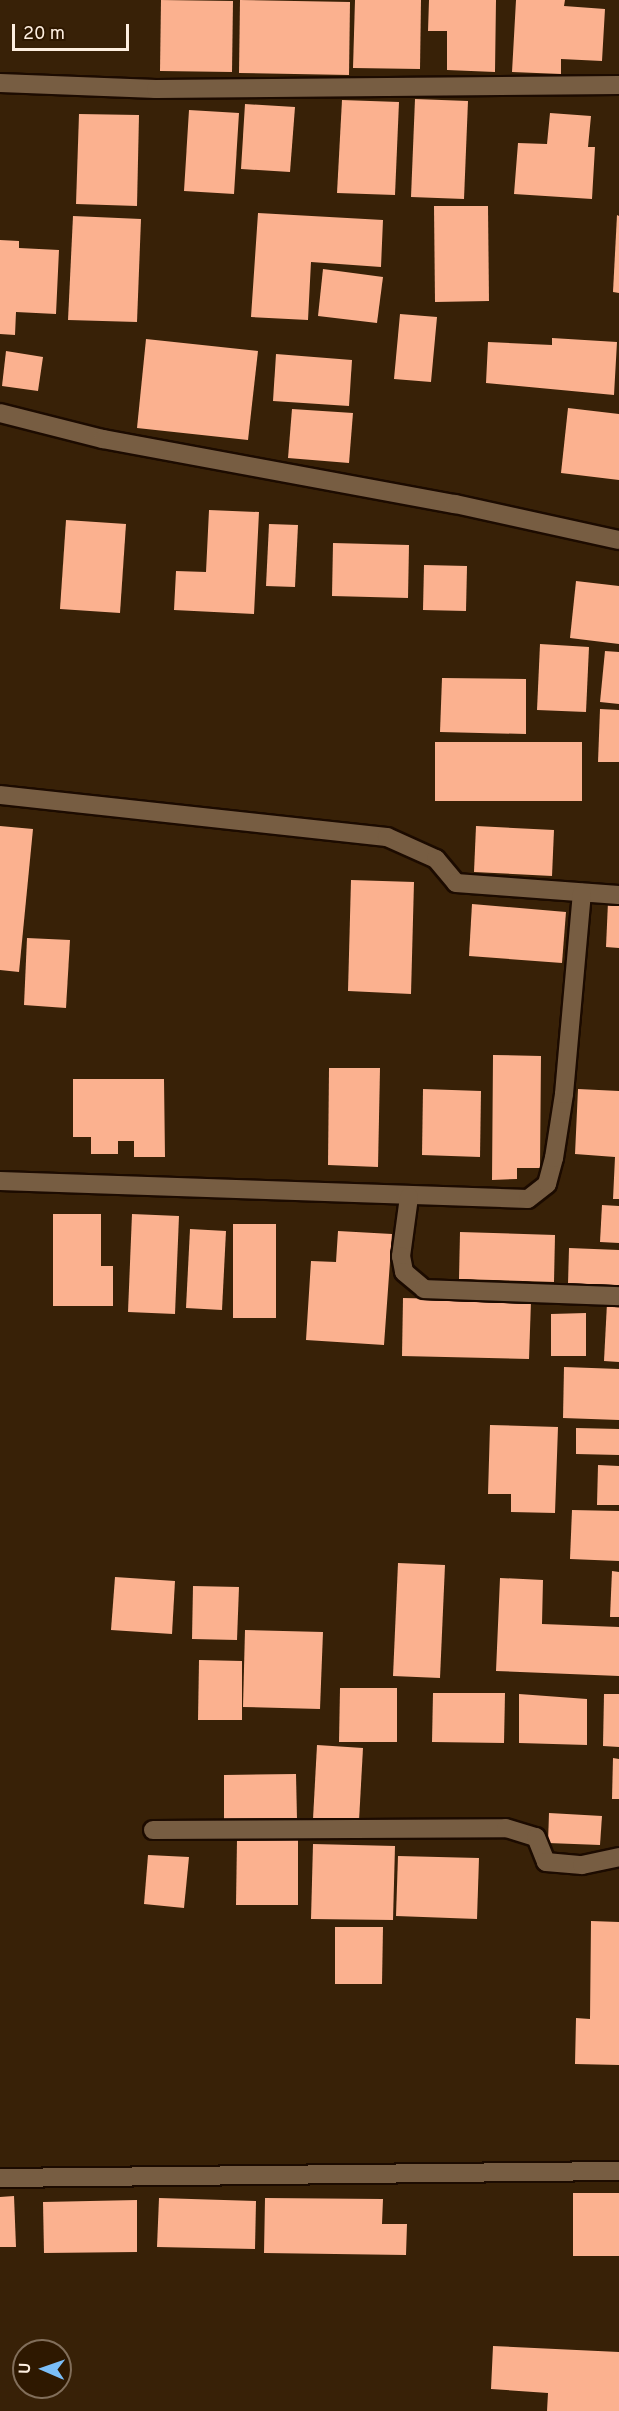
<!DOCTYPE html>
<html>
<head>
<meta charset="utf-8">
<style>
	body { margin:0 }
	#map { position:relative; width:619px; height:2411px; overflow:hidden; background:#382107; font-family:Overpass,sans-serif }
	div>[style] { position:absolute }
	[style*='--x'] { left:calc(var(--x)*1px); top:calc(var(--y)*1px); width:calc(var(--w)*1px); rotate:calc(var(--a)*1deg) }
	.building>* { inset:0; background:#fbb18f }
	.roads { filter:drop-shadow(2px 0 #1c0b00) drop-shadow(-2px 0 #1c0b00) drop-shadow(0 2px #1c0b00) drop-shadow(0 -2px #1c0b00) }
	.street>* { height:18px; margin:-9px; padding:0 9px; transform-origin:9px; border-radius:9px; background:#775d42 }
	span { translate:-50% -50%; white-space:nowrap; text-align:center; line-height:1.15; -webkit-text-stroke:6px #2e1800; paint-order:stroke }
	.north { position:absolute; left:12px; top:2339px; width:60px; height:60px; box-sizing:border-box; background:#2e1800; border:2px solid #816e5a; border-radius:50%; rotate:272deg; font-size:16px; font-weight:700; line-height:24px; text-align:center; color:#feefe0 }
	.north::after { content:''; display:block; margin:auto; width:21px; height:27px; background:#7bbef8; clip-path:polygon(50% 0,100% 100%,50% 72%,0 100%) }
	.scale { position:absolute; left:12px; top:24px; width:117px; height:27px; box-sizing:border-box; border:3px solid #feefe0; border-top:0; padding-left:8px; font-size:18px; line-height:21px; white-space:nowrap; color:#feefe0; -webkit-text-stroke:4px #2e1800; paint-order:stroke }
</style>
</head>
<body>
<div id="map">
	<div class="building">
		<i style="clip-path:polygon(161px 0,233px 1px,232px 72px,160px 71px)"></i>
		<i style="clip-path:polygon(240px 0,350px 2px,349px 75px,239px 73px)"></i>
		<i style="clip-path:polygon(355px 0,421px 0,420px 69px,353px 68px)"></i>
		<i style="clip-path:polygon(429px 0,496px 0,495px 72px,447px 70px,447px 31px,428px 31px)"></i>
		<i style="clip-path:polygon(516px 0,565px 0,564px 6px,605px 9px,602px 61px,561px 59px,561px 74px,512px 72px)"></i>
		<i style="clip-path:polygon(415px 99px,468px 101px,464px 199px,411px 197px)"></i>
		<i style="clip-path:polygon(342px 100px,399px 102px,395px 195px,337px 193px)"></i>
		<i style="clip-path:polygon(245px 104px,295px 107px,290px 172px,241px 169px)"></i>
		<i style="clip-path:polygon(189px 110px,239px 113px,234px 194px,184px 191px)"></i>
		<i style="clip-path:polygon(550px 113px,591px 116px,588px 147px,595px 147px,592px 199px,514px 194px,518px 143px,547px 144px)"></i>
		<i style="clip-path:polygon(79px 114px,139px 115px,137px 206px,76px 204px)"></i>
		<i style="clip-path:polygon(434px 206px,488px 206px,489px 301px,435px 302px)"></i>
		<i style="clip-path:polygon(258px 213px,383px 220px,381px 267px,311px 262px,308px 320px,251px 317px)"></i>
		<i style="clip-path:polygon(617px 215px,619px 216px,619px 293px,613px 292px)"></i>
		<i style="clip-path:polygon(73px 216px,141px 219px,137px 322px,68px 320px)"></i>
		<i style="clip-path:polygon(0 240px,19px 241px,19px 248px,59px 250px,56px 314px,16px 312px,15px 335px,0 334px)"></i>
		<i style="clip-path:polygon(323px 269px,383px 277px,377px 323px,318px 316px)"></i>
		<i style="clip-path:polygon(400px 314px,437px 317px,431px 382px,394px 379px)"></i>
		<i style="clip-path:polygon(552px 338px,617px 342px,614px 395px,486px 383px,488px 342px,552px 345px)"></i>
		<i style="clip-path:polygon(146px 339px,258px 351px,248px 440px,137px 428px)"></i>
		<i style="clip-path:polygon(6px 351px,43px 357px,38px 391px,2px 386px)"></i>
		<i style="clip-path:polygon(276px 354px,352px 360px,349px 406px,273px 401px)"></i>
		<i style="clip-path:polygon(568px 408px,619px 414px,619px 480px,561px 473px)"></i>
		<i style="clip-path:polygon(292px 409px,353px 413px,349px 463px,288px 458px)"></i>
		<i style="clip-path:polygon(209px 510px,259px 512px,254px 614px,174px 610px,176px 571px,206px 572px)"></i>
		<i style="clip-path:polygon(66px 520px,126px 524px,120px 613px,60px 609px)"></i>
		<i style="clip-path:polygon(269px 524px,298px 525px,295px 587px,266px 586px)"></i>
		<i style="clip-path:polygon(333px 543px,409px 545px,408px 598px,332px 596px)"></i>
		<i style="clip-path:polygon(424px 565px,467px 566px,466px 611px,423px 610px)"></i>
		<i style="clip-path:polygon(576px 581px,619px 586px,619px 644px,570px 638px)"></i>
		<i style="clip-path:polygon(540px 644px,589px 647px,586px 712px,537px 710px)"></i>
		<i style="clip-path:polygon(605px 651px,619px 652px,619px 704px,600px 702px)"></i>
		<i style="clip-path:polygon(442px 678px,526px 679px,526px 734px,440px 732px)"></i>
		<i style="clip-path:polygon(600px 709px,619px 710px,619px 762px,598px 762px)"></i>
		<i style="clip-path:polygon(435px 742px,582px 742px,582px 801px,435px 801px)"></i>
		<i style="clip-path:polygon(0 826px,33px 829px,19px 972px,0 970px)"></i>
		<i style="clip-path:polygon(476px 826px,554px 830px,552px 876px,474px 872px)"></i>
		<i style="clip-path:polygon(351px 880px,414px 882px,411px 994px,348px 991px)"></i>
		<i style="clip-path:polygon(608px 902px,619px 903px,619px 948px,606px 947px)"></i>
		<i style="clip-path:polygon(472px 904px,566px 912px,562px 963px,469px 956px)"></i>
		<i style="clip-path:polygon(27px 938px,70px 940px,66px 1008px,24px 1005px)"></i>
		<i style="clip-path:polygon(493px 1055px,541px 1056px,540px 1168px,517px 1168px,517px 1179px,492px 1180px)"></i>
		<i style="clip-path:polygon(329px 1068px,380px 1068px,378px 1167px,328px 1165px)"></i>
		<i style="clip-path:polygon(73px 1079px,164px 1079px,165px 1157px,134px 1157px,134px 1141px,118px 1141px,118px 1154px,91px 1154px,91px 1137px,73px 1137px)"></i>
		<i style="clip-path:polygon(423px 1089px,481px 1091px,480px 1157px,422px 1155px)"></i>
		<i style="clip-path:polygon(578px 1089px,619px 1091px,619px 1199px,613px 1199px,615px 1157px,575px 1154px)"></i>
		<i style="clip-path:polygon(602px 1205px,619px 1206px,619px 1243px,600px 1242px)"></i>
		<i style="clip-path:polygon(53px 1214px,101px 1214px,101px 1266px,113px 1266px,113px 1306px,53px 1306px)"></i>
		<i style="clip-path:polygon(132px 1214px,179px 1216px,175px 1314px,128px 1312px)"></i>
		<i style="clip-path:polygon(233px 1224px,276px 1224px,276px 1318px,233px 1318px)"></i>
		<i style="clip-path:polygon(190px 1229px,226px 1231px,222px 1310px,186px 1308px)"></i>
		<i style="clip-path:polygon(338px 1231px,392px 1234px,384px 1345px,306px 1340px,311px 1261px,336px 1262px)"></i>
		<i style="clip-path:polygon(460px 1232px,555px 1235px,554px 1282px,459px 1279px)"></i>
		<i style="clip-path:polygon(569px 1248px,619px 1250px,619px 1286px,568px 1284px)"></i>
		<i style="clip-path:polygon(403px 1298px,531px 1301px,529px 1359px,402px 1356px)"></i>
		<i style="clip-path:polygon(607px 1303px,619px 1304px,619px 1362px,604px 1361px)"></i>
		<i style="clip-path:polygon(586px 1313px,586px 1356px,551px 1356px,551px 1314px)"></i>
		<i style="clip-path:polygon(564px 1367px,619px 1369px,619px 1420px,563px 1418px)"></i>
		<i style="clip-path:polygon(490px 1425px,558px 1427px,555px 1513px,511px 1512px,511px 1494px,488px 1494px)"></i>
		<i style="clip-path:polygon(576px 1428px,619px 1429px,619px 1455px,576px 1454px)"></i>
		<i style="clip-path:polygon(598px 1465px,619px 1466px,619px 1505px,597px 1505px)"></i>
		<i style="clip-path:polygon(572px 1510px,619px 1511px,619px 1561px,570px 1559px)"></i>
		<i style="clip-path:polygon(398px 1563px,445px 1565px,440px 1678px,393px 1676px)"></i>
		<i style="clip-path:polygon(612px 1571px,619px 1572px,619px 1617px,610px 1617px)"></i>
		<i style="clip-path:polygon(115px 1577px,175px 1581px,172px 1634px,111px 1630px)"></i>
		<i style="clip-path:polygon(500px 1578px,543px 1580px,542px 1624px,619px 1627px,619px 1676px,496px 1671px)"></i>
		<i style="clip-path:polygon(193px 1586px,239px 1587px,237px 1640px,192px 1639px)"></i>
		<i style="clip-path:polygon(245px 1630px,323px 1632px,320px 1709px,243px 1707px)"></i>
		<i style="clip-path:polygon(199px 1660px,242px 1661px,242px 1720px,198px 1720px)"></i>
		<i style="clip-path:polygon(340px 1688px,397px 1688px,397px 1742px,339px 1742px)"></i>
		<i style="clip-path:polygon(433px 1693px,505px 1693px,504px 1743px,432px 1742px)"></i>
		<i style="clip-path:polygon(519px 1694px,587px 1699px,587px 1745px,519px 1743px)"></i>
		<i style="clip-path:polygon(604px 1694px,619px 1694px,619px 1747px,603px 1746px)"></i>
		<i style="clip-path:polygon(317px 1745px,363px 1748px,359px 1821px,313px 1819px)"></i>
		<i style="clip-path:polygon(613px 1758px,619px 1759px,619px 1799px,612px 1799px)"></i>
		<i style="clip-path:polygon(296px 1774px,297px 1819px,224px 1819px,224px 1775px)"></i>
		<i style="clip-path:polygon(549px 1813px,602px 1816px,600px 1845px,548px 1843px)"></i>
		<i style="clip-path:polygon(237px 1839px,298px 1839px,298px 1905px,236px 1905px)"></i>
		<i style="clip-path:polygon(313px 1844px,395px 1846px,393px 1920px,311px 1919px)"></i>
		<i style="clip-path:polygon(148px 1855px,189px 1857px,184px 1908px,144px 1904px)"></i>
		<i style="clip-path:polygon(398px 1856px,479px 1858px,477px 1919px,396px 1916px)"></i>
		<i style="clip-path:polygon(591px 1921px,619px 1922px,619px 2065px,575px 2064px,576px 2018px,590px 2019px)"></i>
		<i style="clip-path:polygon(335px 1927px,383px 1927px,382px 1984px,335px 1984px)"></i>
		<i style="clip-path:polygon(573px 2193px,619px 2193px,619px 2256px,573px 2256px)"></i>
		<i style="clip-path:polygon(14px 2196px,16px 2247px,0 2247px,0 2197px)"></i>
		<i style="clip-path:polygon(159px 2198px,256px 2201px,255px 2249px,157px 2247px)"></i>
		<i style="clip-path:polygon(265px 2198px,383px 2199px,382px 2224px,407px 2224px,406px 2255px,264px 2253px)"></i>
		<i style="clip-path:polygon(137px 2200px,137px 2252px,44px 2253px,43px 2202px)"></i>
		<i style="clip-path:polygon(493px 2346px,619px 2352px,619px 2411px,547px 2411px,548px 2393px,491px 2389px)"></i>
	</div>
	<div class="roads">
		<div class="street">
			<i style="--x:0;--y:83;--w:156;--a:2.2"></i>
			<i style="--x:156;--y:89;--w:463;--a:-0.5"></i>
			<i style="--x:0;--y:413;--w:106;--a:14.2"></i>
			<i style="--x:103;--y:439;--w:358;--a:10.5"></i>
			<i style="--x:455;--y:504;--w:168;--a:12.4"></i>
			<i style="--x:0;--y:795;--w:389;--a:6.2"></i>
			<i style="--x:387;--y:837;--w:54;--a:24.2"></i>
			<i style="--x:436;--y:859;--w:31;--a:50"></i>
			<i style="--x:456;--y:883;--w:163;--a:4.2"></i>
			<i style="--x:0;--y:1181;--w:528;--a:1.95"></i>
			<i style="--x:528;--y:1199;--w:24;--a:-38"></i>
			<i style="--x:547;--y:1184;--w:27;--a:-75"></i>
			<i style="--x:554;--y:1158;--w:65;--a:-81.1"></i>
			<i style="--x:564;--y:1094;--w:202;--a:-84.9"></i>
			<i style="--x:409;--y:1197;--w:60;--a:97.7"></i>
			<i style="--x:401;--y:1256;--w:16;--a:79"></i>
			<i style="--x:404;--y:1272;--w:26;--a:40"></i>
			<i style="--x:424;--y:1289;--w:195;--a:2.1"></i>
			<i style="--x:153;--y:1830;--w:353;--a:-0.3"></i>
			<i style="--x:506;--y:1828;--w:31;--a:17"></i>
			<i style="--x:536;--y:1837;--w:27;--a:68"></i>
			<i style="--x:546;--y:1862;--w:36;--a:5"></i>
			<i style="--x:582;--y:1865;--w:38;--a:-12"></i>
			<i style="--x:0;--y:2178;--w:619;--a:-0.65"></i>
		</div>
	</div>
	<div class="north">U</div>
	<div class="scale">20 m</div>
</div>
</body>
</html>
